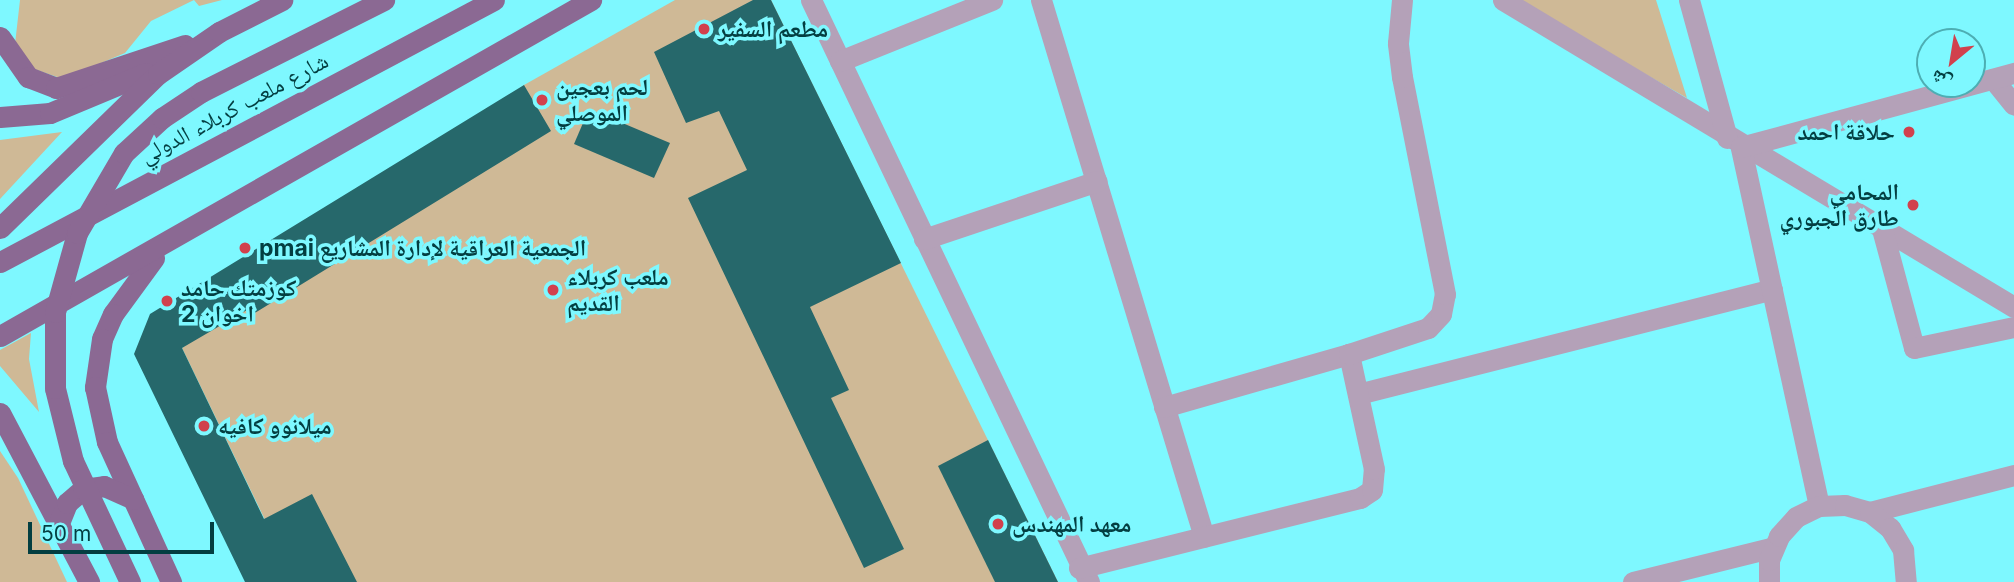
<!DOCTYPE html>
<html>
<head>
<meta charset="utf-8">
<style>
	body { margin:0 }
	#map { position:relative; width:2014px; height:582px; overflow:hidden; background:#7ef8ff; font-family:Inter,"Noto Naskh Arabic",sans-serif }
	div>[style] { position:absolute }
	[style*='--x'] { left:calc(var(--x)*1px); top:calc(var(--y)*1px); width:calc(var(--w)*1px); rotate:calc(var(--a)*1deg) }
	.green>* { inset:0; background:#cfb996 }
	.building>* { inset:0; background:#26686b }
	.street>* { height:21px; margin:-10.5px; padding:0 10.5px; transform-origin:10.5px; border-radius:10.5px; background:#b4a1b8 }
	.primary>* { height:21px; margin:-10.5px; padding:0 10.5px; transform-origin:10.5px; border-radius:10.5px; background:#8b6993 }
	.primary-bridge>* { height:21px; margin:-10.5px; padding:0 10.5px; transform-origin:10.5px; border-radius:10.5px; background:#8b6993 }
	.dots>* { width:19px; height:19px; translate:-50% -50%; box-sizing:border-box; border:4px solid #7ef8ff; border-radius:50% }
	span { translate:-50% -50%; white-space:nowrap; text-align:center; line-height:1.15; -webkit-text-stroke:7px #7ef8ff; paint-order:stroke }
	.poi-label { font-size:23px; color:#033e41; font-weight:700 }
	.left { translate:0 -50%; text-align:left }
	.right { translate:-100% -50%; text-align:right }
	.street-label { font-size:23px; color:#033e41 }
	.north { position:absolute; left:1916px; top:28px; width:70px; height:70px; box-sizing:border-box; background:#7ef8ff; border:2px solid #4daeb3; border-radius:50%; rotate:210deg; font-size:19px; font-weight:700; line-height:28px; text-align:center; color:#033e41 }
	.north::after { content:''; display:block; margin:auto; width:24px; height:32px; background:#d1414d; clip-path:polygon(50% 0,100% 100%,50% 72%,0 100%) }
	.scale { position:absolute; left:28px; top:522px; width:186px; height:32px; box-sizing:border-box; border:4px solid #033e41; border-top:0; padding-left:9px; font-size:21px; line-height:24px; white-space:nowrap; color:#033e41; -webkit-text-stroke:5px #7ef8ff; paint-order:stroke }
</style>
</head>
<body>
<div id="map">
	<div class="green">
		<i style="clip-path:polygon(20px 0,222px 0,199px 6px,194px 0,151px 21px,125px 53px,63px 79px,28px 67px,15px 44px)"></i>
		<i style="clip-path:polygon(675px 0,771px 0,1058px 582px,295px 582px,182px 348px,524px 85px)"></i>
		<i style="clip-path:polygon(1516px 0,1656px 0,1687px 98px)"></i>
		<i style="clip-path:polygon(62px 132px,0 199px,0 140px)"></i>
		<i style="clip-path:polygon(31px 333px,29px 359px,39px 412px,0 366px,0 350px)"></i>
		<i style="clip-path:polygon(0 451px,18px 478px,67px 582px,0 582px)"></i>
	</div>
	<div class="building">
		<i style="clip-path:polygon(753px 0,771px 0,901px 263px,810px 307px,849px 390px,831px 398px,904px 549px,864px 568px,688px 198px,747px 170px,719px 111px,686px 123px,654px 52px)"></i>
		<i style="clip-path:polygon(524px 85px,551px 131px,250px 316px,247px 310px,182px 348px,264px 519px,312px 494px,357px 582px,245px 582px,134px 354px,150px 314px)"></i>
		<i style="clip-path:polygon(589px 109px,670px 143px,654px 178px,574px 144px)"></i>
		<i style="clip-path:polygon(988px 440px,1058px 582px,995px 582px,938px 466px)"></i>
	</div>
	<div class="street">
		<i style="--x:811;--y:0;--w:645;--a:64.47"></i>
		<i style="--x:1041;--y:0;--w:561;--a:73.11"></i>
		<i style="--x:1503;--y:0;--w:596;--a:31"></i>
		<i style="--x:1689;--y:0;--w:143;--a:74.6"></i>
		<i style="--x:840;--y:61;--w:164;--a:-21.9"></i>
		<i style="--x:1993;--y:79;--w:33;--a:51"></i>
		<i style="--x:1882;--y:229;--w:123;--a:74.9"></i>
		<i style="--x:1914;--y:348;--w:102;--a:-11.9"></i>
		<i style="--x:924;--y:239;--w:182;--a:-18.5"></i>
		<i style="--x:1358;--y:394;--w:427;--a:-14.2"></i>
		<i style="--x:1164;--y:407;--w:192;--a:-16"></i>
		<i style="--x:1819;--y:506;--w:367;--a:-102.3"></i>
		<i style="--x:1741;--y:147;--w:283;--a:-15.2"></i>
		<i style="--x:1870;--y:512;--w:149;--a:-14.4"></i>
		<i style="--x:1079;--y:568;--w:290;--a:-14"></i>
		<i style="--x:1360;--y:498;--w:14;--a:-34"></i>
		<i style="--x:1372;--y:490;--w:21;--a:-85"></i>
		<i style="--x:1374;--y:469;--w:118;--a:-102.3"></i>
		<i style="--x:1349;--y:354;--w:83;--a:-18.2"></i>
		<i style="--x:1428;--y:328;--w:19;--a:-47"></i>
		<i style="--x:1441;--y:314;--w:20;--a:-79"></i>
		<i style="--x:1445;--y:294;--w:221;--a:-101.2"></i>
		<i style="--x:1402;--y:77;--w:34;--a:-97"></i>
		<i style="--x:1398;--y:43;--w:43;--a:-84.7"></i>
		<i style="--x:1633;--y:582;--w:145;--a:-13.9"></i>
		<i style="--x:1769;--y:582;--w:22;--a:-90"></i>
		<i style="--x:1769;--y:560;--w:26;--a:-67"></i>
		<i style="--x:1779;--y:536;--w:25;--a:-48"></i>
		<i style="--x:1796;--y:517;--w:25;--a:-26"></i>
		<i style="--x:1819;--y:506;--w:26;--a:-2"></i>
		<i style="--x:1845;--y:505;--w:26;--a:16"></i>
		<i style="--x:1870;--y:512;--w:26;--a:39"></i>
		<i style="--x:1890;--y:528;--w:26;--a:59"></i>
		<i style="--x:1903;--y:550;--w:32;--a:85"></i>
	</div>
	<div class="primary">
		<i style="--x:0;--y:37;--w:49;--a:55"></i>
		<i style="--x:28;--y:77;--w:30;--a:21"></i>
		<i style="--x:56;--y:88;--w:136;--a:-18.4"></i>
		<i style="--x:0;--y:117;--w:50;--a:-4.6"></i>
		<i style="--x:50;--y:113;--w:104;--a:-22.6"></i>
		<i style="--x:0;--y:228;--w:221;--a:-44.3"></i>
		<i style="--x:158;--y:74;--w:74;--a:-34.5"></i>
		<i style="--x:219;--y:32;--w:71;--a:-26.9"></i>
		<i style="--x:154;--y:258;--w:69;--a:126.2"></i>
		<i style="--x:113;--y:314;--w:27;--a:114"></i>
		<i style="--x:102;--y:339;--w:49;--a:98.3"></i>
		<i style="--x:95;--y:387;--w:56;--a:77.7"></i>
		<i style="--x:107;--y:442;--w:154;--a:65.4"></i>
		<i style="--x:0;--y:262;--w:559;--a:-27.94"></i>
		<i style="--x:0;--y:336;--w:680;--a:-29.62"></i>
		<i style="--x:0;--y:413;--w:191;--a:62.2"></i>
		<i style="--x:59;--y:523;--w:22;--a:-68"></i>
		<i style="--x:67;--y:503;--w:21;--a:-41"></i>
		<i style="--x:83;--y:489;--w:21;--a:-8"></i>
		<i style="--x:104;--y:486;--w:32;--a:24"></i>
	</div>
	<div class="primary-bridge">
		<i style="--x:130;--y:582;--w:134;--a:-115.2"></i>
		<i style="--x:73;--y:461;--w:75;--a:-103.9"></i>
		<i style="--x:55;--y:388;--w:76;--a:-90"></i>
		<i style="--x:55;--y:312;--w:82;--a:-74.4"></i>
		<i style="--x:77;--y:233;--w:93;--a:-59.6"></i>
		<i style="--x:124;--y:153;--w:52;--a:-42.6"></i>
		<i style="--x:162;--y:118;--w:47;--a:-33.7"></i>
		<i style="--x:201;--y:92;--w:205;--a:-26.7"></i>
	</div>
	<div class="dots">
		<i style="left:704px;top:29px;background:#d1414d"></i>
		<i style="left:542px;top:100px;background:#d1414d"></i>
		<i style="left:1909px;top:132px;background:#d1414d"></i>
		<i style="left:1913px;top:205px;background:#d1414d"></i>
		<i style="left:245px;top:248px;background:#d1414d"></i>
		<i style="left:553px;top:290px;background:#d1414d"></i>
		<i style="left:167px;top:301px;background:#d1414d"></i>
		<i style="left:204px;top:426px;background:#d1414d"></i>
		<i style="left:998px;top:524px;background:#d1414d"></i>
	</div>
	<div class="poi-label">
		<span class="left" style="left:718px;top:29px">مطعم السفير</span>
		<span class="left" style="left:556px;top:100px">لحم بعجين<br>الموصلي</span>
		<span class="right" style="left:1895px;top:132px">حلاقة احمد</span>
		<span class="right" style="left:1899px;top:205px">المحامي<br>طارق الجبوري</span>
		<span class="left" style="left:259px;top:248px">pmai الجمعية العراقية لإدارة المشاريع</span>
		<span class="left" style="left:567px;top:290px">ملعب كربلاء<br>القديم</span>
		<span class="left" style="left:181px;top:301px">كوزمتك حامد<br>اخوان 2</span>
		<span class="left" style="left:218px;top:426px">ميلانوو كافيه</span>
		<span class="left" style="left:1012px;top:524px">معهد المهندس</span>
	</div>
	<div class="street-label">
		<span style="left:234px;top:108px;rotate:-28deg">شارع ملعب كربلاء الدولي</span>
	</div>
	<div class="north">ش</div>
	<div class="scale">50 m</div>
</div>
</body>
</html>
